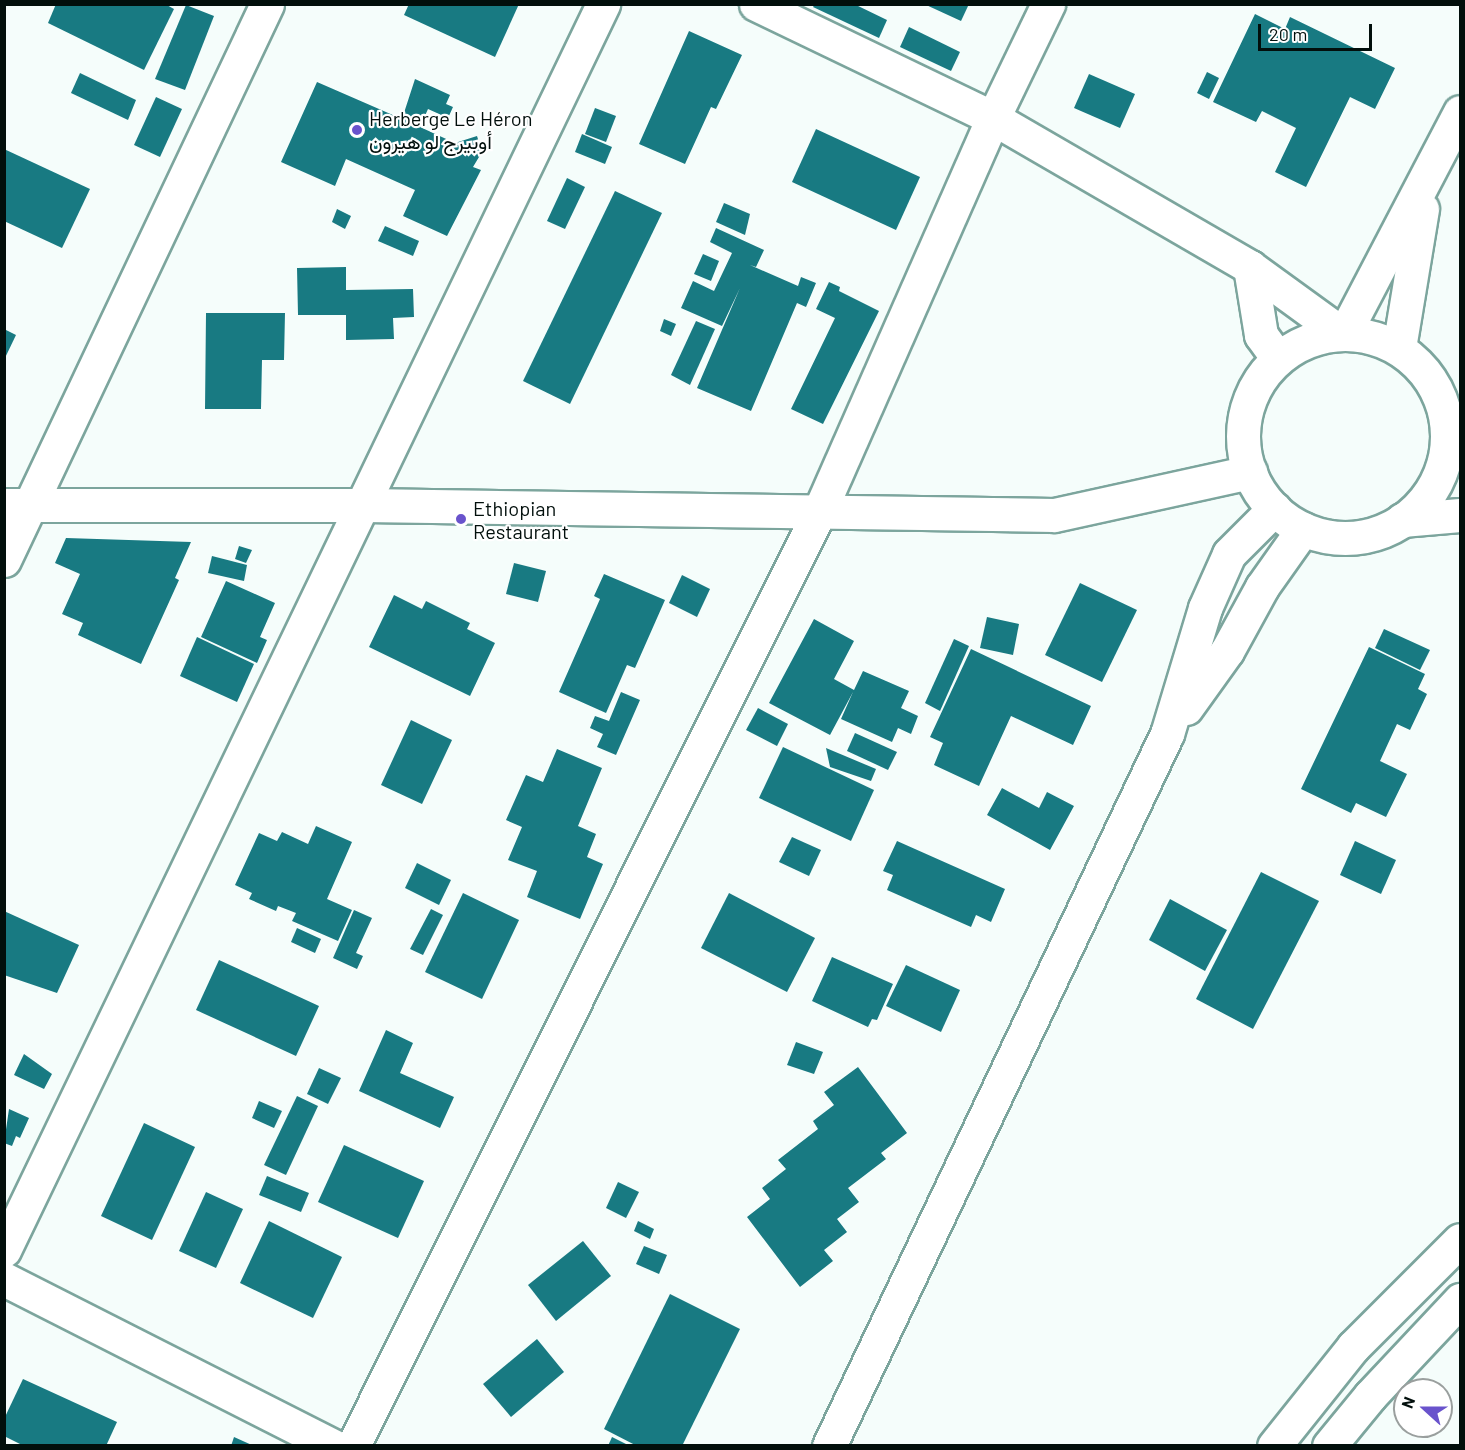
<!DOCTYPE html>
<html>
<head>
<meta charset="utf-8">
<style>
	body { margin:0 }
	#map { position:relative; width:1465px; height:1450px; overflow:hidden; background:#f5fdfb; font-family:Barlow,Vazirmatn,sans-serif }
	div>[style] { position:absolute }
	[style*='--x'] { left:calc(var(--x)*1px); top:calc(var(--y)*1px); width:calc(var(--w)*1px); rotate:calc(var(--a)*1deg) }
	.building>* { inset:0; background:#187a82 }
	.roads { filter:drop-shadow(2px 0 #7ca59d) drop-shadow(-2px 0 #7ca59d) drop-shadow(0 2px #7ca59d) drop-shadow(0 -2px #7ca59d) }
	.street>* { height:33px; margin:-16.5px; padding:0 16.5px; transform-origin:16.5px; border-radius:16.5px; background:#fff }
	.secondary>* { height:33px; margin:-16.5px; padding:0 16.5px; transform-origin:16.5px; border-radius:16.5px; background:#fff }
	.secondary>.ring { margin:-16.5px; padding:0; box-sizing:content-box; background:none; border:33px solid #fff; border-radius:50% }
	.dots>* { width:16px; height:16px; translate:-50% -50%; box-sizing:border-box; border:3px solid #fff; border-radius:50% }
	span { translate:-50% -50%; white-space:nowrap; text-align:center; line-height:1.15; -webkit-text-stroke:4.5px #fff; paint-order:stroke }
	.poi-label { font-size:20px; color:#020f0c }
	.left { translate:0 -50%; text-align:left }
	.frame { position:absolute; inset:0; border:6px solid #020f0c; pointer-events:none }
	.north { position:absolute; left:1393px; top:1378px; width:60px; height:60px; box-sizing:border-box; background:#fff; border:2px solid #9a9f9e; border-radius:50%; rotate:291deg; font-size:16px; font-weight:700; line-height:24px; text-align:center; color:#020f0c }
	.north::after { content:''; display:block; margin:auto; width:21px; height:27px; background:#6953cc; clip-path:polygon(50% 0,100% 100%,50% 72%,0 100%) }
	.scale { position:absolute; left:1258px; top:24px; width:114px; height:27px; box-sizing:border-box; border:3px solid #020f0c; border-top:0; padding-left:8px; font-size:18px; line-height:21px; white-space:nowrap; color:#020f0c; -webkit-text-stroke:4px #fff; paint-order:stroke }
</style>
</head>
<body>
<div id="map">
	<div class="building">
		<i style="clip-path:polygon(56px 4px,165px 4px,174px 9px,144px 70px,48px 23px)"></i>
		<i style="clip-path:polygon(409px 4px,519px 4px,495px 57px,404px 15px)"></i>
		<i style="clip-path:polygon(815px 4px,854px 4px,887px 20px,879px 38px,813px 7px)"></i>
		<i style="clip-path:polygon(924px 4px,969px 4px,961px 21px)"></i>
		<i style="clip-path:polygon(186px 5px,214px 16px,185px 90px,155px 79px)"></i>
		<i style="clip-path:polygon(1255px 14px,1285px 29px,1290px 17px,1395px 68px,1375px 109px,1350px 97px,1306px 187px,1275px 172px,1296px 128px,1262px 111px,1256px 122px,1213px 102px)"></i>
		<i style="clip-path:polygon(909px 27px,960px 52px,951px 71px,900px 47px)"></i>
		<i style="clip-path:polygon(689px 31px,742px 55px,716px 109px,711px 107px,685px 164px,639px 144px)"></i>
		<i style="clip-path:polygon(1207px 72px,1219px 78px,1209px 99px,1197px 93px)"></i>
		<i style="clip-path:polygon(80px 73px,136px 100px,128px 120px,71px 93px)"></i>
		<i style="clip-path:polygon(1089px 74px,1135px 94px,1120px 128px,1074px 108px)"></i>
		<i style="clip-path:polygon(415px 79px,450px 95px,446px 104px,453px 107px,448px 118px,428px 109px,420px 127px,455px 143px,477px 136px,482px 152px,473px 167px,481px 170px,447px 236px,403px 216px,415px 190px,346px 159px,335px 186px,281px 162px,317px 82px,402px 119px)"></i>
		<i style="clip-path:polygon(156px 97px,182px 109px,160px 157px,134px 145px)"></i>
		<i style="clip-path:polygon(595px 108px,616px 116px,606px 142px,585px 134px)"></i>
		<i style="clip-path:polygon(816px 129px,920px 177px,896px 230px,792px 182px)"></i>
		<i style="clip-path:polygon(582px 134px,612px 147px,605px 164px,575px 152px)"></i>
		<i style="clip-path:polygon(4px 149px,90px 189px,62px 248px,4px 221px)"></i>
		<i style="clip-path:polygon(567px 178px,585px 187px,565px 229px,547px 221px)"></i>
		<i style="clip-path:polygon(615px 191px,662px 213px,570px 404px,523px 381px)"></i>
		<i style="clip-path:polygon(724px 203px,750px 214px,745px 235px,716px 222px)"></i>
		<i style="clip-path:polygon(337px 209px,351px 216px,345px 229px,332px 222px)"></i>
		<i style="clip-path:polygon(385px 226px,419px 241px,413px 256px,378px 241px)"></i>
		<i style="clip-path:polygon(716px 228px,764px 250px,756px 267px,750px 265px,798px 286px,801px 277px,816px 283px,806px 307px,797px 303px,751px 411px,697px 388px,740px 288px,722px 326px,681px 308px,693px 281px,714px 291px,732px 253px,710px 242px)"></i>
		<i style="clip-path:polygon(703px 254px,719px 261px,711px 281px,694px 274px)"></i>
		<i style="clip-path:polygon(346px 267px,346px 290px,413px 289px,414px 317px,393px 318px,394px 339px,346px 340px,346px 315px,298px 315px,297px 268px)"></i>
		<i style="clip-path:polygon(829px 282px,840px 287px,839px 291px,879px 311px,823px 424px,791px 409px,835px 318px,816px 309px)"></i>
		<i style="clip-path:polygon(206px 313px,285px 313px,284px 360px,262px 360px,261px 409px,205px 409px)"></i>
		<i style="clip-path:polygon(664px 319px,676px 324px,671px 336px,660px 331px)"></i>
		<i style="clip-path:polygon(696px 321px,715px 329px,690px 385px,671px 375px)"></i>
		<i style="clip-path:polygon(4px 329px,16px 335px,4px 360px)"></i>
		<i style="clip-path:polygon(66px 538px,191px 542px,175px 578px,179px 580px,141px 664px,78px 635px,83px 623px,62px 614px,80px 574px,55px 563px)"></i>
		<i style="clip-path:polygon(239px 546px,252px 550px,246px 563px,235px 559px)"></i>
		<i style="clip-path:polygon(212px 556px,247px 565px,244px 581px,208px 573px)"></i>
		<i style="clip-path:polygon(514px 563px,546px 571px,538px 602px,506px 594px)"></i>
		<i style="clip-path:polygon(604px 574px,665px 600px,635px 668px,627px 665px,606px 713px,559px 692px,600px 599px,594px 596px)"></i>
		<i style="clip-path:polygon(682px 575px,710px 589px,697px 617px,669px 603px)"></i>
		<i style="clip-path:polygon(226px 581px,275px 603px,260px 637px,267px 640px,257px 663px,201px 637px)"></i>
		<i style="clip-path:polygon(1080px 583px,1137px 610px,1102px 682px,1045px 655px)"></i>
		<i style="clip-path:polygon(394px 595px,422px 609px,426px 601px,470px 623px,467px 629px,495px 643px,470px 696px,369px 647px)"></i>
		<i style="clip-path:polygon(987px 617px,1019px 624px,1013px 655px,980px 648px)"></i>
		<i style="clip-path:polygon(814px 619px,854px 641px,834px 679px,854px 690px,863px 671px,909px 691px,901px 708px,918px 716px,911px 734px,898px 728px,892px 742px,841px 719px,853px 692px,830px 735px,769px 703px)"></i>
		<i style="clip-path:polygon(1384px 629px,1430px 650px,1420px 670px,1375px 648px)"></i>
		<i style="clip-path:polygon(197px 637px,254px 664px,237px 702px,180px 676px)"></i>
		<i style="clip-path:polygon(954px 639px,969px 646px,940px 711px,925px 703px)"></i>
		<i style="clip-path:polygon(1369px 647px,1425px 674px,1418px 689px,1427px 694px,1410px 730px,1397px 724px,1380px 761px,1407px 774px,1386px 817px,1356px 803px,1351px 813px,1301px 789px)"></i>
		<i style="clip-path:polygon(971px 649px,1091px 706px,1073px 745px,1011px 716px,979px 786px,934px 765px,943px 743px,930px 737px)"></i>
		<i style="clip-path:polygon(621px 692px,640px 700px,616px 755px,597px 747px,603px 734px,590px 728px,595px 716px,609px 721px)"></i>
		<i style="clip-path:polygon(758px 708px,788px 724px,777px 746px,746px 730px)"></i>
		<i style="clip-path:polygon(411px 720px,452px 740px,422px 804px,381px 785px)"></i>
		<i style="clip-path:polygon(855px 733px,897px 752px,888px 770px,847px 751px)"></i>
		<i style="clip-path:polygon(783px 747px,874px 790px,851px 841px,759px 798px)"></i>
		<i style="clip-path:polygon(826px 748px,876px 769px,871px 781px,830px 767px)"></i>
		<i style="clip-path:polygon(557px 749px,602px 768px,578px 826px,596px 834px,587px 857px,603px 864px,580px 919px,527px 897px,537px 871px,508px 860px,522px 827px,506px 820px,526px 775px,543px 782px)"></i>
		<i style="clip-path:polygon(1002px 788px,1039px 808px,1047px 792px,1074px 806px,1050px 850px,987px 815px)"></i>
		<i style="clip-path:polygon(316px 826px,352px 842px,327px 899px,352px 910px,338px 941px,292px 921px,296px 913px,278px 906px,276px 911px,249px 899px,252px 893px,235px 885px,259px 833px,277px 841px,282px 832px,308px 844px)"></i>
		<i style="clip-path:polygon(792px 837px,821px 850px,809px 876px,779px 862px)"></i>
		<i style="clip-path:polygon(897px 841px,1005px 889px,991px 922px,976px 915px,971px 927px,887px 890px,893px 875px,883px 871px)"></i>
		<i style="clip-path:polygon(1355px 841px,1396px 860px,1381px 894px,1340px 875px)"></i>
		<i style="clip-path:polygon(417px 863px,451px 880px,439px 905px,405px 888px)"></i>
		<i style="clip-path:polygon(1261px 872px,1319px 901px,1253px 1029px,1196px 999px)"></i>
		<i style="clip-path:polygon(463px 893px,519px 920px,482px 999px,425px 972px)"></i>
		<i style="clip-path:polygon(729px 893px,815px 938px,787px 992px,701px 948px)"></i>
		<i style="clip-path:polygon(1170px 899px,1227px 930px,1205px 971px,1149px 940px)"></i>
		<i style="clip-path:polygon(431px 909px,443px 915px,423px 955px,410px 949px)"></i>
		<i style="clip-path:polygon(354px 910px,372px 918px,356px 953px,363px 956px,357px 969px,333px 958px)"></i>
		<i style="clip-path:polygon(4px 911px,79px 945px,57px 993px,4px 975px)"></i>
		<i style="clip-path:polygon(297px 928px,321px 939px,315px 953px,291px 942px)"></i>
		<i style="clip-path:polygon(832px 957px,893px 984px,877px 1020px,872px 1019px,868px 1027px,812px 1001px)"></i>
		<i style="clip-path:polygon(219px 960px,319px 1006px,296px 1056px,196px 1010px)"></i>
		<i style="clip-path:polygon(906px 965px,960px 990px,941px 1032px,886px 1006px)"></i>
		<i style="clip-path:polygon(386px 1030px,413px 1043px,400px 1073px,454px 1097px,440px 1128px,359px 1091px)"></i>
		<i style="clip-path:polygon(796px 1042px,823px 1052px,814px 1074px,787px 1065px)"></i>
		<i style="clip-path:polygon(24px 1054px,52px 1074px,44px 1089px,14px 1075px)"></i>
		<i style="clip-path:polygon(858px 1067px,907px 1133px,881px 1153px,886px 1159px,848px 1188px,859px 1202px,837px 1219px,847px 1232px,824px 1250px,833px 1261px,800px 1287px,747px 1217px,770px 1199px,762px 1188px,786px 1169px,778px 1160px,818px 1129px,813px 1121px,834px 1105px,824px 1092px)"></i>
		<i style="clip-path:polygon(319px 1068px,341px 1078px,328px 1104px,307px 1094px)"></i>
		<i style="clip-path:polygon(297px 1096px,318px 1106px,286px 1175px,264px 1165px)"></i>
		<i style="clip-path:polygon(259px 1101px,282px 1111px,274px 1128px,252px 1118px)"></i>
		<i style="clip-path:polygon(9px 1109px,29px 1118px,20px 1138px,16px 1136px,12px 1146px,4px 1143px)"></i>
		<i style="clip-path:polygon(144px 1123px,195px 1147px,152px 1240px,101px 1216px)"></i>
		<i style="clip-path:polygon(344px 1145px,424px 1181px,398px 1238px,318px 1202px)"></i>
		<i style="clip-path:polygon(267px 1176px,309px 1193px,301px 1212px,259px 1195px)"></i>
		<i style="clip-path:polygon(618px 1182px,639px 1192px,626px 1218px,606px 1208px)"></i>
		<i style="clip-path:polygon(206px 1192px,243px 1209px,216px 1268px,179px 1251px)"></i>
		<i style="clip-path:polygon(269px 1221px,342px 1257px,313px 1318px,240px 1283px)"></i>
		<i style="clip-path:polygon(638px 1221px,654px 1229px,650px 1239px,634px 1231px)"></i>
		<i style="clip-path:polygon(583px 1241px,611px 1276px,556px 1321px,528px 1285px)"></i>
		<i style="clip-path:polygon(644px 1246px,667px 1255px,659px 1274px,636px 1264px)"></i>
		<i style="clip-path:polygon(670px 1294px,740px 1329px,682px 1446px,637px 1446px,604px 1429px)"></i>
		<i style="clip-path:polygon(537px 1339px,564px 1372px,511px 1417px,483px 1384px)"></i>
		<i style="clip-path:polygon(23px 1379px,117px 1422px,106px 1446px,24px 1446px,4px 1436px,4px 1419px)"></i>
		<i style="clip-path:polygon(234px 1437px,254px 1446px,231px 1446px)"></i>
		<i style="clip-path:polygon(612px 1437px,630px 1446px,608px 1446px)"></i>
	</div>
	<div class="roads">
		<div class="street">
			<i style="--x:756;--y:4;--w:263;--a:25.7"></i>
			<i style="--x:993;--y:118;--w:297;--a:30.1"></i>
			<i style="--x:1250;--y:267;--w:112;--a:36"></i>
			<i style="--x:1250;--y:267;--w:69;--a:80.8"></i>
			<i style="--x:1261;--y:335;--w:29;--a:54"></i>
			<i style="--x:4;--y:560;--w:615;--a:-64.68"></i>
			<i style="--x:4;--y:1250;--w:1383;--a:-64.32"></i>
			<i style="--x:4;--y:1279;--w:369;--a:26.9"></i>
			<i style="--x:353;--y:1446;--w:1046;--a:-63.48"></i>
			<i style="--x:820;--y:510;--w:428;--a:-66.2"></i>
			<i style="--x:993;--y:118;--w:127;--a:-64.2"></i>
		</div>
		<div class="secondary">
			<i style="--x:1345;--y:332;--w:248;--a:-62.4"></i>
			<i class="ring" style="left:1243px;top:334px;width:171px;height:171px"></i>
			<i style="--x:1399;--y:348;--w:141;--a:-80.6"></i>
			<i style="--x:4;--y:505;--w:360;--a:0"></i>
			<i style="--x:364;--y:505;--w:690;--a:0.83"></i>
			<i style="--x:1054;--y:515;--w:201;--a:-12.4"></i>
			<i style="--x:1402;--y:520;--w:58;--a:-4.9"></i>
			<i style="--x:1186;--y:708;--w:70;--a:-54.3"></i>
			<i style="--x:1227;--y:651;--w:73;--a:-61.3"></i>
			<i style="--x:1262;--y:587;--w:71;--a:-54.7"></i>
			<i style="--x:829;--y:1446;--w:788;--a:-64.61"></i>
			<i style="--x:1167;--y:734;--w:132;--a:-73.2"></i>
			<i style="--x:1205;--y:608;--w:59;--a:-66"></i>
			<i style="--x:1229;--y:554;--w:64;--a:-45"></i>
			<i style="--x:1274;--y:1446;--w:127;--a:-51.4"></i>
			<i style="--x:1353;--y:1347;--w:151;--a:-45"></i>
			<i style="--x:1329;--y:1446;--w:65;--a:-50.6"></i>
			<i style="--x:1370;--y:1396;--w:132;--a:-46.8"></i>
		</div>
	</div>
	<div class="dots">
		<i style="left:357px;top:130px;background:#6953cc"></i>
		<i style="left:461px;top:519px;background:#6953cc"></i>
	</div>
	<div class="poi-label">
		<span class="left" style="left:369px;top:130px">Herberge Le Héron<br>أوبيرج لو هيرون</span>
		<span class="left" style="left:473px;top:520px">Ethiopian<br>Restaurant</span>
	</div>
	<div class="frame"></div>
	<div class="north">N</div>
	<div class="scale">20 m</div>
</div>
</body>
</html>
